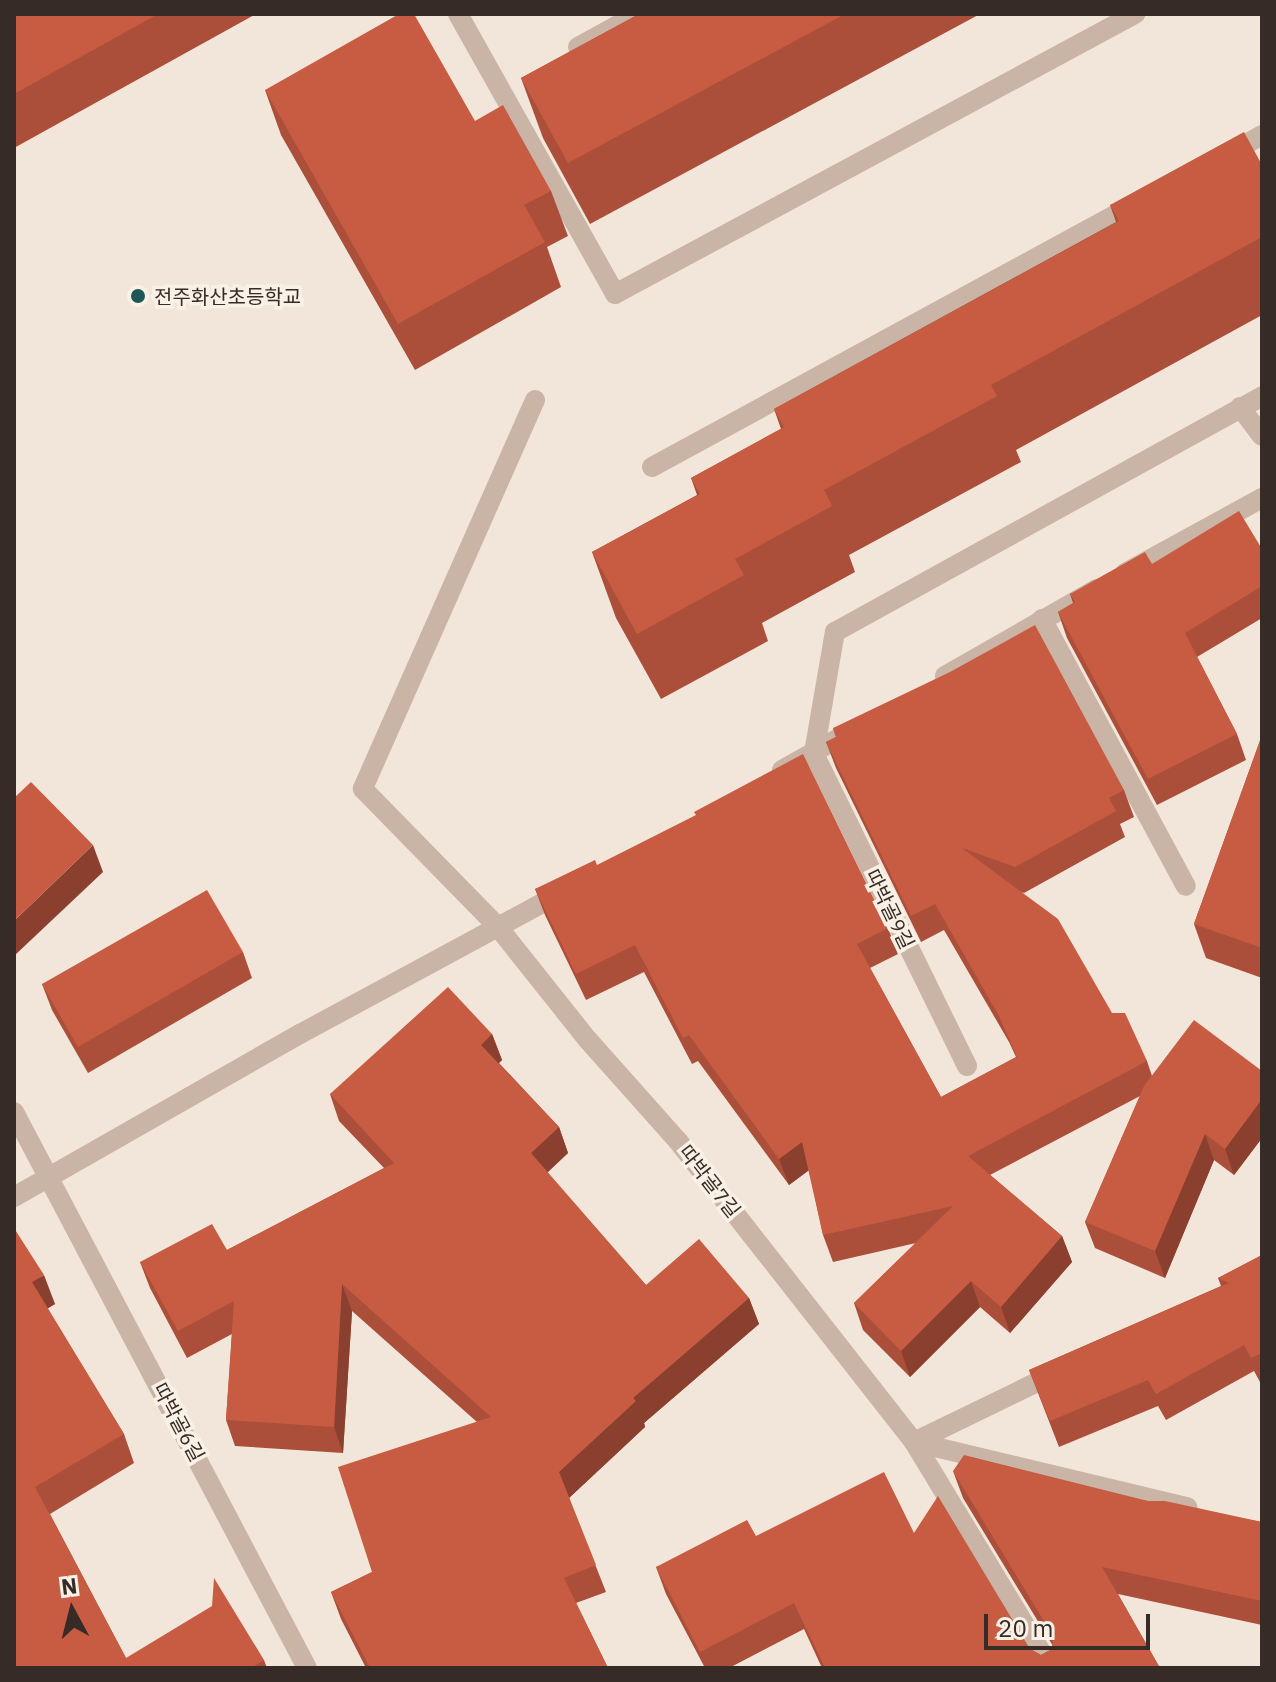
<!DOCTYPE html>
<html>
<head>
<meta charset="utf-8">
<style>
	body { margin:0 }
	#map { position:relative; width:1276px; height:1682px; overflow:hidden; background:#f2e5da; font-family:"IBM Plex Sans","Noto Sans KR",sans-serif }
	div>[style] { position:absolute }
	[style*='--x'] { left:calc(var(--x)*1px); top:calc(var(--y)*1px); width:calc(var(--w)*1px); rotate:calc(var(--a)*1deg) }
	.minor>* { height:20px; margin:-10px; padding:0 10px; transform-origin:10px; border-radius:10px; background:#cab4a6 }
	.wall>* { inset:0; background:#ab4f3a }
	.shaded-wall>* { inset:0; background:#8b402f }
	.building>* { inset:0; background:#c75c43 }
	.dots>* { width:22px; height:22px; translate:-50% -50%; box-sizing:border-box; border:4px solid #f9f0e6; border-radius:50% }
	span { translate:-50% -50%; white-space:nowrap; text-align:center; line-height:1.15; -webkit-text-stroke:7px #f9f0e6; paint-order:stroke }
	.poi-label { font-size:20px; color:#362b27 }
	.left { translate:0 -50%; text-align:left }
	.street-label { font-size:20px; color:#362b27 }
	.frame { position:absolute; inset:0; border:16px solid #362b27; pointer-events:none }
	.north { position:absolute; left:32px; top:1570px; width:80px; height:80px; -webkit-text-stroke:6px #f9f0e6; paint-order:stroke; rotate:353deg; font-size:22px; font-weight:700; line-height:32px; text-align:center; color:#362b27 }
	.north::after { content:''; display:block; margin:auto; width:28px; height:36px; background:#362b27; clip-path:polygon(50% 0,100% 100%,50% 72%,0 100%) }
	.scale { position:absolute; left:984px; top:1614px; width:166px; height:36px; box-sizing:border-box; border:4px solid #362b27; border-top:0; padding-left:10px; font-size:24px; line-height:28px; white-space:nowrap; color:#362b27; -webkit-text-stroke:6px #f9f0e6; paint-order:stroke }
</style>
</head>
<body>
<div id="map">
	<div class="minor">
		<i style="--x:458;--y:14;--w:321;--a:60.7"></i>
		<i style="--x:615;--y:294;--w:591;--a:-28.3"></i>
		<i style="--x:578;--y:47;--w:68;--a:-28.8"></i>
		<i style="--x:1227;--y:155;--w:40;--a:-29.7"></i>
		<i style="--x:535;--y:400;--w:425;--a:113.9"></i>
		<i style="--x:363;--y:789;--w:193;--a:45.6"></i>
		<i style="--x:498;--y:927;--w:144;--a:51.5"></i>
		<i style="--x:588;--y:1040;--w:135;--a:48.3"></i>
		<i style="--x:678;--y:1141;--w:382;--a:51.9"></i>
		<i style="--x:914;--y:1442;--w:264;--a:58.8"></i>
		<i style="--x:1240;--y:407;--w:36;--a:53"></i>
		<i style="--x:652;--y:467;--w:550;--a:-28.57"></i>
		<i style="--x:1125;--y:573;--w:156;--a:-28.7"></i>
		<i style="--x:1042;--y:619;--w:303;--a:61.7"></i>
		<i style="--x:945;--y:676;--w:175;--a:-29.8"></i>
		<i style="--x:782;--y:770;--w:76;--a:-29.3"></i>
		<i style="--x:967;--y:1066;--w:348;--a:-116.1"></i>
		<i style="--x:814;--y:753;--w:123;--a:-80.2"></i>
		<i style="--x:835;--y:632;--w:488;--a:-28.9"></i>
		<i style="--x:14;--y:1112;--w:628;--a:62.21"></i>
		<i style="--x:14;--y:1197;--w:329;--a:-29.7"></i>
		<i style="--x:300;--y:1034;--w:301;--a:-28.4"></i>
		<i style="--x:914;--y:1442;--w:160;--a:-25.9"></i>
		<i style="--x:914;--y:1442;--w:281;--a:13.4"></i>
	</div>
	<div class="wall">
		<i style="clip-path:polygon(14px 14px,256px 14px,14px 148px)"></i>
		<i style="clip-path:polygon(639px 14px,980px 14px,590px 224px,543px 138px,521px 78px)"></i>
		<i style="clip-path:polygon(265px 90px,475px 121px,551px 191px,568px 236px,547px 247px,561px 287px,415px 370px,281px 135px)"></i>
		<i style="clip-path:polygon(1262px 165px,1262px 315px,1016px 450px,1021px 462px,849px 555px,855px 572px,762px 623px,768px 641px,661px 699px,616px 618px,592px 552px,697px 495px,691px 478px,781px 429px,774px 409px,1116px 222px,1110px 205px)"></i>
		<i style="clip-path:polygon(1262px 549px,1262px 618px,1197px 657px,1237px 734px,1246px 760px,1157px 805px,1067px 638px,1058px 612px,1073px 603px,1070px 594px,1152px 564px)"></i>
		<i style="clip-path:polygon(833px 728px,1124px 790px,1134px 817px,1120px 824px,1125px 837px,1024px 893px,1021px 892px,1147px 1061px,1152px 1076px,1262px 1071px,1262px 1138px,1234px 1175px,1214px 1160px,1165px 1278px,1095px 1248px,1085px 1222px,1140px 1096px,990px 1175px,1062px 1236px,1072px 1262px,1010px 1333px,980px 1307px,910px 1377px,863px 1330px,854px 1303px,916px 1243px,833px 1262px,823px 1235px,809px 1170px,789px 1185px,698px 1061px,692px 1064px,644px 972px,586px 1000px,545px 915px,535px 889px,597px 865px,888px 928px,898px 954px,870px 968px,941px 1097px,1016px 1057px,1009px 1042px,944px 930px,921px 942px,836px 768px,826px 742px,836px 737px)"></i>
		<i style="clip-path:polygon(1262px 735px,1262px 978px,1206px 958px,1194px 924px)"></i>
		<i style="clip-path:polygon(243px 952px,252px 978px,88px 1073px,52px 1010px,42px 984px)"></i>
		<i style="clip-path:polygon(492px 1034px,502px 1060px,499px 1063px,559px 1127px,568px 1153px,547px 1173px,646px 1285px,749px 1298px,759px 1324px,644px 1423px,645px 1427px,569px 1498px,606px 1592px,576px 1603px,608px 1668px,366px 1668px,341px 1619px,331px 1592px,372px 1572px,477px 1422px,352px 1311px,343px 1453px,235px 1446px,226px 1420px,232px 1334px,187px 1358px,150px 1288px,140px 1262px,227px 1250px,384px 1168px,339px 1121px,330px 1094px)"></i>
		<i style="clip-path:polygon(14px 1228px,55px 1304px,47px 1308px,124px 1434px,134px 1463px,50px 1514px,126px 1658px,264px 1660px,267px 1668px,14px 1668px)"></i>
		<i style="clip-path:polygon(1262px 1255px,1262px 1384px,1261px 1384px,1254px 1371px,1166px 1420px,1158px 1406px,1059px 1447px,1029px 1370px,1221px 1286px,1218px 1278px)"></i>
		<i style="clip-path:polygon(953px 1471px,1148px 1501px,1262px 1522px,1262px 1625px,1118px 1594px,1160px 1668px,822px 1668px,804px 1629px,729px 1668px,705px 1668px,666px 1594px,656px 1567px,756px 1536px,914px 1533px,1030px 1649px,1041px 1655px,1052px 1649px,1053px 1646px,963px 1498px)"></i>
	</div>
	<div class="shaded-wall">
		<i style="clip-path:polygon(93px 845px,103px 872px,14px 956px,14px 921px)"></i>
		<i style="clip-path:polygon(492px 1034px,502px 1060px,490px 1071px,481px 1045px)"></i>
		<i style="clip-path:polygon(1262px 1099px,1262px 1138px,1234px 1175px,1225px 1149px)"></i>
		<i style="clip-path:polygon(559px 1127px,568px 1153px,540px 1179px,531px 1153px)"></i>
		<i style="clip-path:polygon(1205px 1134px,1214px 1160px,1165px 1278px,1155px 1251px)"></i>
		<i style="clip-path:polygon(802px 1142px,812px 1168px,789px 1185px,779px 1159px)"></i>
		<i style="clip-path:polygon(1062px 1236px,1072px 1262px,1010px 1333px,1001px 1307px)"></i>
		<i style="clip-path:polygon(44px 1275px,55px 1304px,42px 1312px,32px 1282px)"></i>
		<i style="clip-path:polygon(971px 1281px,980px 1307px,910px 1377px,901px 1351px)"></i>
		<i style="clip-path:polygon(342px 1284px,352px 1311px,343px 1453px,334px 1427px)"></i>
		<i style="clip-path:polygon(749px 1298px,759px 1324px,644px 1423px,645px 1427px,569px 1498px,559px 1472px,633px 1398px)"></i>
	</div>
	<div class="building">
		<i style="clip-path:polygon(14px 14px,158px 14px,14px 94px)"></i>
		<i style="clip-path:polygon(399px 14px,414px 14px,475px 121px,503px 105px,551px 191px,524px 205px,545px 242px,398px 324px,265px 90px)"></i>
		<i style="clip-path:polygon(639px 14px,845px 14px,568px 163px,521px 78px)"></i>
		<i style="clip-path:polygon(1244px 132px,1262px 165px,1262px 237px,991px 385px,997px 396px,824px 490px,832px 506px,735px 559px,744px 575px,637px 634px,592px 552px,700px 494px,691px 478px,784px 427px,774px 409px,1119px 221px,1110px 205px)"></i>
		<i style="clip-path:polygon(1239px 511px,1262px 549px,1262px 586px,1185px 633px,1237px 734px,1148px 779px,1058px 612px,1075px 602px,1070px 594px,1145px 552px,1152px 564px)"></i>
		<i style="clip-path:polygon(1035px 625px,1124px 790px,1109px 798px,1116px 811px,1015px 867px,962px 848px,1058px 919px,1112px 1013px,1125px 1013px,1147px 1061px,968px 1156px,1062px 1236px,1001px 1307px,971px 1281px,901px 1351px,854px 1303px,953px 1206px,823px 1235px,802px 1142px,779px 1159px,689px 1035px,683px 1038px,635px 945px,576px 974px,535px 889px,595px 860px,597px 865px,696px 815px,694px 812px,803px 754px,888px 928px,857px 944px,941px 1097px,1017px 1057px,999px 1016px,935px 904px,911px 916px,826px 742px,836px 737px,833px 728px,950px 672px)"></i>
		<i style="clip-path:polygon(1262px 735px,1262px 948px,1194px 924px)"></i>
		<i style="clip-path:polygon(31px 782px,93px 845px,14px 921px,14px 798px)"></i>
		<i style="clip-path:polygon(207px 890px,243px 952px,78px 1047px,42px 984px)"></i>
		<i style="clip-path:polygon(448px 987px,492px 1034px,481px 1045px,559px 1127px,531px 1153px,646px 1285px,699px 1239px,749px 1298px,633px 1398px,636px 1401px,559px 1472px,596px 1565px,564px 1578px,608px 1668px,370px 1668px,331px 1592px,372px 1572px,338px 1467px,491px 1417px,342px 1284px,334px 1427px,226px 1420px,234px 1301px,178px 1331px,140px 1262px,212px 1224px,227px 1250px,394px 1163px,330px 1094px)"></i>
		<i style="clip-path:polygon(1194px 1020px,1262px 1071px,1262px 1099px,1225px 1149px,1205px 1134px,1155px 1251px,1085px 1222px,1144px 1086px)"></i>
		<i style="clip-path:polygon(14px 1228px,44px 1275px,32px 1282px,124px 1434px,35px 1487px,126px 1658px,212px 1606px,214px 1578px,264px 1660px,251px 1668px,14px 1668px)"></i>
		<i style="clip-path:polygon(1262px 1255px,1262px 1353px,1251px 1358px,1244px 1345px,1156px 1394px,1148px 1380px,1050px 1421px,1029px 1370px,1229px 1283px,1218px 1278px)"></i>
		<i style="clip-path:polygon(964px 1455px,1148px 1501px,1165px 1501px,1262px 1522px,1262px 1601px,1102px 1567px,1160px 1668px,825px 1668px,794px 1603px,700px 1652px,656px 1567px,747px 1520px,756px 1536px,884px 1472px,914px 1533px,938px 1496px,1030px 1649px,1041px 1655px,1052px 1649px,1053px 1636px,953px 1471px)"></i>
	</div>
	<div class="dots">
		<i style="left:138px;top:296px;background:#1c5758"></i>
	</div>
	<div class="poi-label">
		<span class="left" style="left:154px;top:296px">전주화산초등학교</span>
	</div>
	<div class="street-label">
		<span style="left:890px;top:909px;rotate:64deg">따박골9길</span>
		<span style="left:710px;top:1181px;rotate:52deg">따박골7길</span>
		<span style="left:179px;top:1422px;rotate:62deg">따박골6길</span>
	</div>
	<div class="frame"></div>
	<div class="north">N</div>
	<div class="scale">20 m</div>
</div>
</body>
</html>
